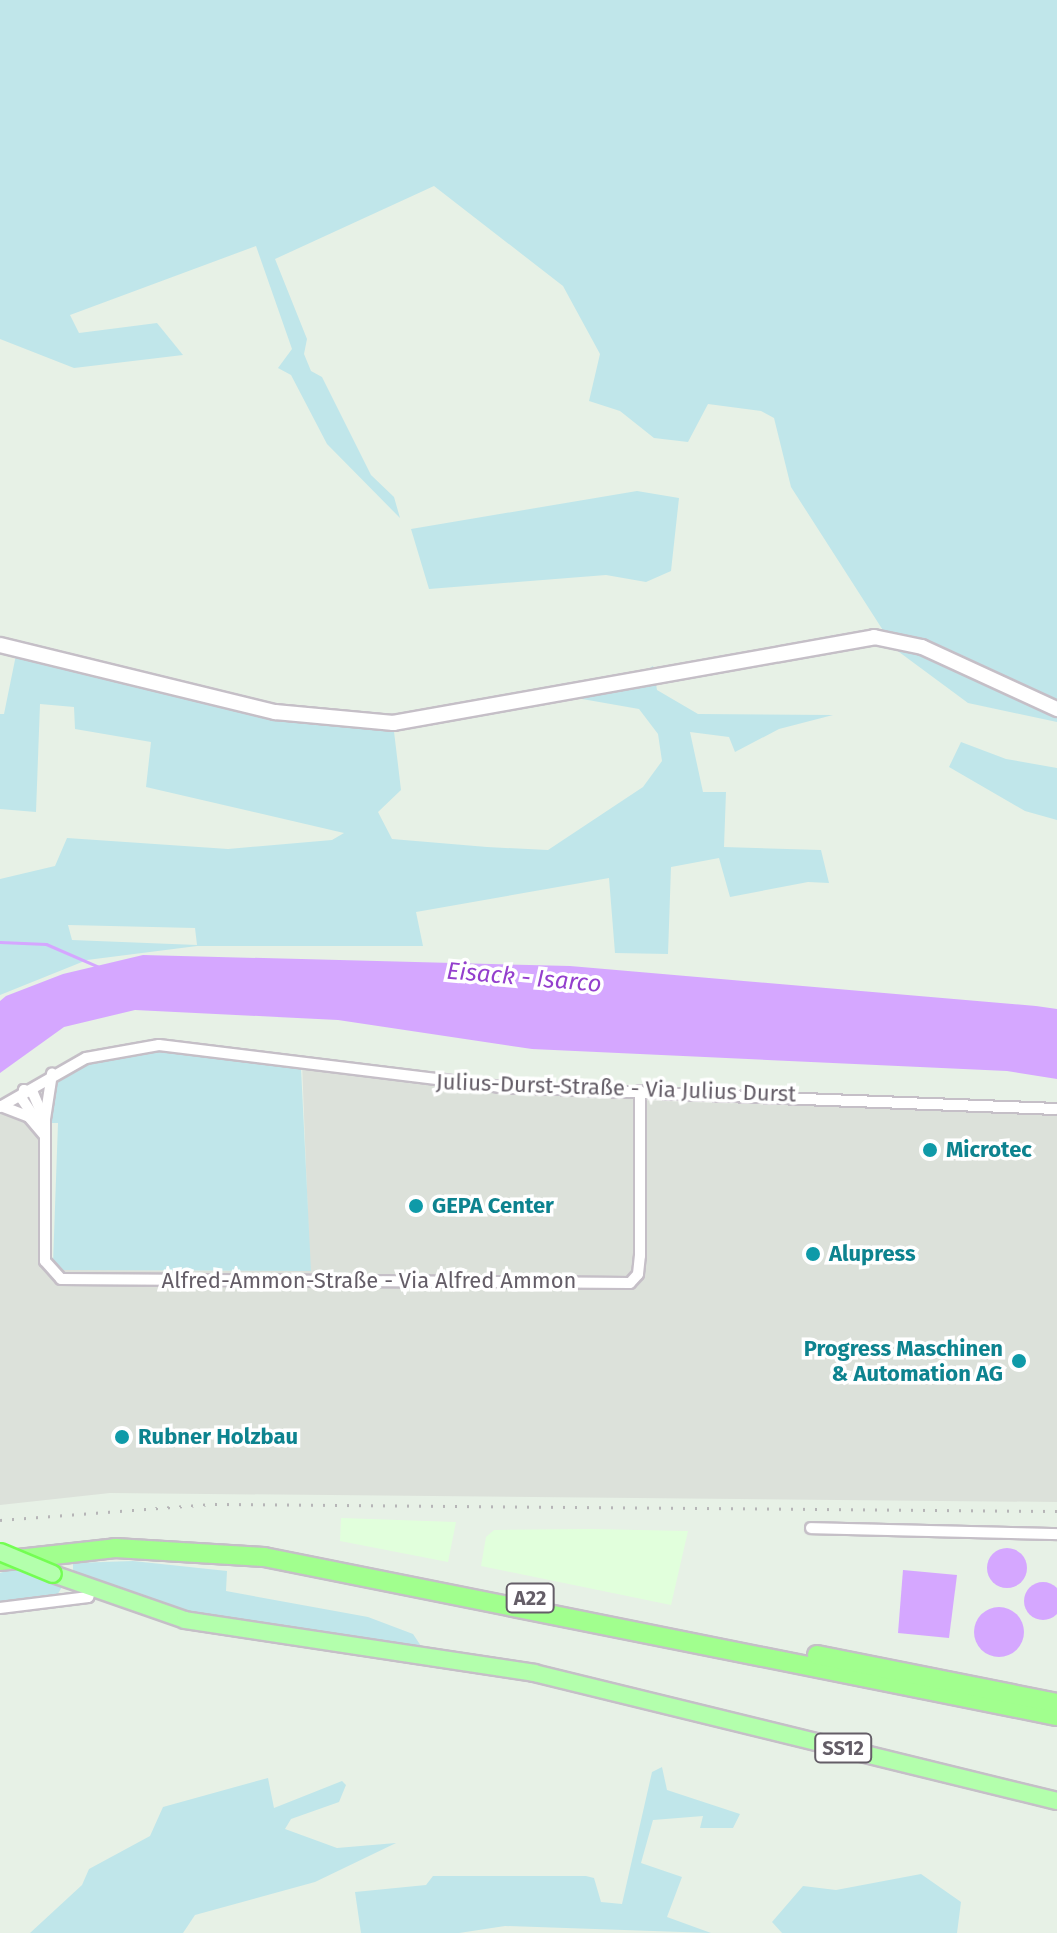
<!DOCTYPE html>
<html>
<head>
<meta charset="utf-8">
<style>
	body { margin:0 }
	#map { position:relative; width:1057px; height:1933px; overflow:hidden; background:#e7f1e6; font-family:"Fira Sans",sans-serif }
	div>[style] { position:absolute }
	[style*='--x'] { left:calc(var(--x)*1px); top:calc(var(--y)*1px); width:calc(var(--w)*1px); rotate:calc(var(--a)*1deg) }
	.commercial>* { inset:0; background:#e1ffdc }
	.industrial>* { inset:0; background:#dce1da }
	.green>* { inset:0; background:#c0e6ea }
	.water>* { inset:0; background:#d5a7ff }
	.round { border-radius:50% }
	.stream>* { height:3px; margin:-1.5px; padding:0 1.5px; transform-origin:1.5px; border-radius:1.5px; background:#d5a7ff }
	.roads { filter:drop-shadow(2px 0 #c5bfc7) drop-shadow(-2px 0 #c5bfc7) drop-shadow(0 2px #c5bfc7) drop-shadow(0 -2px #c5bfc7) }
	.street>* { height:10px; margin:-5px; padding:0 5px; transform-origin:5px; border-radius:5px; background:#fff }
	.secondary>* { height:14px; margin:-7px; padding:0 7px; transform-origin:7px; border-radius:7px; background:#fff }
	.primary>* { height:16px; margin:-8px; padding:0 8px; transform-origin:8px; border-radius:8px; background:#b3ffac }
	.highway>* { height:18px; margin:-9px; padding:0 9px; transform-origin:9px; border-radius:9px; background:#a1ff8e }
	.rail>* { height:3px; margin-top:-1.5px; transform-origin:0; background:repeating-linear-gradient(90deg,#b6b5b7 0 2px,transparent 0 12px) }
	.bridges { filter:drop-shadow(2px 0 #74fd53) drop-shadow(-2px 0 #74fd53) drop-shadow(0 2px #74fd53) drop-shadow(0 -2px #74fd53) }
	.primary-bridge>* { height:16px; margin:-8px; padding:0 8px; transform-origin:8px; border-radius:8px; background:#b3ffac }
	.dots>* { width:22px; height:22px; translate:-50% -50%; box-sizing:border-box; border:4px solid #fff; border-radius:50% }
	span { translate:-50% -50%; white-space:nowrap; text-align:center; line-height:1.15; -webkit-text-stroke:7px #fff; paint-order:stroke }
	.shield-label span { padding:2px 6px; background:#fff; border:2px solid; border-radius:6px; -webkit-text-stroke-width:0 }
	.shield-label { font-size:20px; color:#645d67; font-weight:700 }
	.street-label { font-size:22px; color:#645d67 }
	.culture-label { font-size:22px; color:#0d838f; font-weight:700 }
	.left { translate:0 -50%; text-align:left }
	.right { translate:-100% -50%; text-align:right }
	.water-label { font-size:24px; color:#943fcd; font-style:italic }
</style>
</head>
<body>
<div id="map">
	<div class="commercial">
		<i style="clip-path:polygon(341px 1518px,456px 1522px,448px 1562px,340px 1541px)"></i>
		<i style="clip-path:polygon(590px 1529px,688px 1531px,671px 1605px,481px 1566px,486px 1537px,494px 1530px)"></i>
	</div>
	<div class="industrial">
		<i style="clip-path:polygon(302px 1063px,415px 1079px,1057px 1109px,1057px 1502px,110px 1493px,0 1505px,0 1107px,18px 1111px,45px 1137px,48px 1258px,62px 1270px,310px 1271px)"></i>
	</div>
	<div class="green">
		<i style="clip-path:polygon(0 0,1057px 0,1057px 722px,968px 703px,895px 649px,791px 487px,774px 418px,761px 411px,708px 404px,688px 442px,654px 438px,620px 411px,589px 401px,600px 354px,563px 286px,434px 186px,275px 259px,307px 339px,304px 354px,311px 371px,322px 377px,371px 475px,394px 497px,400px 518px,327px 444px,291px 375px,278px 368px,292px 349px,256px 246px,70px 315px,79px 333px,157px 323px,183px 355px,74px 368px,0 339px)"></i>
		<i style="clip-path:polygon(637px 491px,679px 498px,671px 571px,646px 582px,606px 575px,429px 589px,411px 529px)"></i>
		<i style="clip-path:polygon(evenodd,17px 650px,145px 672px,290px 711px,393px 723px,401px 790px,378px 812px,392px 839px,487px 847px,548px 850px,643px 787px,662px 761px,658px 734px,639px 709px,548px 693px,632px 679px,653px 666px,657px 690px,698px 714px,833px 715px,779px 729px,735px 752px,729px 737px,690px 732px,703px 792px,726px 792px,724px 847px,821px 850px,829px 883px,808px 882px,730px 897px,719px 858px,671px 867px,668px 954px,615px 953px,609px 878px,416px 912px,423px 946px,197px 946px,87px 960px,0 995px,0 879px,55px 866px,67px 838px,228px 849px,332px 840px,344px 833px,146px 787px,151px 742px,75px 729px,74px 707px,40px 704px,36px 812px,0 809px,0 714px,4px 714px,17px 650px,68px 925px,195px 928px,197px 945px,72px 940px,68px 925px)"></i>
		<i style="clip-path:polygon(961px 742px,1006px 759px,1057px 768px,1057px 820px,1025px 811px,949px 767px)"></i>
		<i style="clip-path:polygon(157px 1049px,301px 1068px,311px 1271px,62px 1270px,53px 1263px,58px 1123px,52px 1123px,49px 1102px,58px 1076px,77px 1065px)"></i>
		<i style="clip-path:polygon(133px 1561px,227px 1571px,226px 1591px,368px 1617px,413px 1634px,421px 1646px,185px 1612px,73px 1571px,73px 1563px)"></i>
		<i style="clip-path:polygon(15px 1568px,62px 1587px,54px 1600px,0 1605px,0 1573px)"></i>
		<i style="clip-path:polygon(662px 1767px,667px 1790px,740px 1814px,733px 1828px,700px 1828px,703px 1816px,653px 1820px,641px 1863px,682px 1877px,667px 1917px,711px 1933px,505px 1926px,459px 1933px,361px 1933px,355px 1892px,426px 1885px,433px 1876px,586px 1876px,594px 1878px,601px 1902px,622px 1904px,652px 1772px)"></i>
		<i style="clip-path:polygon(268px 1778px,274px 1808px,342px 1781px,346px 1785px,339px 1802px,291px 1819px,285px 1829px,337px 1848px,396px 1843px,315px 1882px,195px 1915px,183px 1933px,30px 1933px,82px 1885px,89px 1869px,150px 1836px,163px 1807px)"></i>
		<i style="clip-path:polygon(921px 1874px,961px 1902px,957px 1933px,782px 1933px,772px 1922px,803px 1886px,836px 1890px)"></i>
	</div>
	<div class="water">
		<i style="clip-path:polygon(143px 955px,570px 966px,1036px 1006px,1057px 1009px,1057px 1079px,1007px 1071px,532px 1049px,338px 1020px,135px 1010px,64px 1027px,0 1073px,0 1001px,6px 996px,63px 974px)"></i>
		<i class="round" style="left:987px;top:1548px;width:40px;height:40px"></i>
		<i style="clip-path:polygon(903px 1570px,957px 1575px,949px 1638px,898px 1633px)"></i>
		<i class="round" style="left:1024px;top:1582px;width:38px;height:38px"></i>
		<i class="round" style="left:974px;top:1607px;width:50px;height:50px"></i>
	</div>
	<div class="stream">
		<i style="--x:0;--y:942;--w:46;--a:2.5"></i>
		<i style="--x:46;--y:944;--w:58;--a:23.5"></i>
	</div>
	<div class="roads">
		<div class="street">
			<i style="--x:24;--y:1090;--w:9;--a:18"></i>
			<i style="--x:33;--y:1093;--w:30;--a:67"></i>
			<i style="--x:45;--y:1121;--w:140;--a:90"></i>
			<i style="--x:45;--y:1261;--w:24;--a:48"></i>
			<i style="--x:61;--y:1279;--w:569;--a:0.4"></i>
			<i style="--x:630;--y:1283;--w:12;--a:-48"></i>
			<i style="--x:638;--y:1274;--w:18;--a:-84"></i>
			<i style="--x:640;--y:1256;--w:165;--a:-90"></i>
			<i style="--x:24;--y:1090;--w:9;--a:103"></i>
			<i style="--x:22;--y:1099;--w:25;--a:56"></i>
			<i style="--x:1;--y:1106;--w:30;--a:21"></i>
			<i style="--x:29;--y:1117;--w:23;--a:50"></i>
			<i style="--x:0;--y:1107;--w:99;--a:-29.7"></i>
			<i style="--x:86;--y:1058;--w:74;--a:-10.1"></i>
			<i style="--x:159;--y:1045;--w:343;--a:7"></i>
			<i style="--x:499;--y:1087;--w:558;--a:2.26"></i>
			<i style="--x:45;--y:1119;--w:46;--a:-81.2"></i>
			<i style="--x:811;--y:1528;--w:246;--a:1.4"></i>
			<i style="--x:0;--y:1608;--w:89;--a:-7.1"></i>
			<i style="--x:88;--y:1597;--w:8;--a:-67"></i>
		</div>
		<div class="secondary">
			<i style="--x:0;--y:645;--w:283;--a:13.7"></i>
			<i style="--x:275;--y:712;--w:119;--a:5.3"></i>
			<i style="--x:393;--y:723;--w:489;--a:-10.1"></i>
			<i style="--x:874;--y:637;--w:49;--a:11.8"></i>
			<i style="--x:922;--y:647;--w:149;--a:24.7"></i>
		</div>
		<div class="primary">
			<i style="--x:53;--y:1574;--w:140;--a:19.2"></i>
			<i style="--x:185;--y:1620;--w:353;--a:8.6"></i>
			<i style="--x:534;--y:1673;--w:538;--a:13.75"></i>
		</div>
		<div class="highway">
			<i style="--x:0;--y:1561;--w:116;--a:-6.4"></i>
			<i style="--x:115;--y:1548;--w:149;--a:3.5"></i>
			<i style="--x:264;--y:1557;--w:809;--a:11.34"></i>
			<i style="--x:817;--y:1655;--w:245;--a:11.3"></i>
		</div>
	</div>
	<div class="rail">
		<i style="--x:0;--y:1520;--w:216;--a:-4.3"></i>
		<i style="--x:215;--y:1504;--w:842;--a:0.48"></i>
	</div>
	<div class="bridges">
		<div class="primary-bridge">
			<i style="--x:0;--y:1552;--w:57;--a:22.5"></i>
		</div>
	</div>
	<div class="dots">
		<i style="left:930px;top:1150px;background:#0f9aa8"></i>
		<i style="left:416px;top:1206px;background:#0f9aa8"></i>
		<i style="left:813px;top:1254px;background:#0f9aa8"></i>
		<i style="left:1019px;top:1361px;background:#0f9aa8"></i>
		<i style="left:122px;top:1437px;background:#0f9aa8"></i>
	</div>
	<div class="shield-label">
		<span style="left:530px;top:1598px">A22</span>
		<span style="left:843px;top:1748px">SS12</span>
	</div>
	<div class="street-label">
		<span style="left:616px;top:1088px;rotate:2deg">Julius-Durst-Straße - Via Julius Durst</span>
		<span style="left:369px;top:1281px">Alfred-Ammon-Straße - Via Alfred Ammon</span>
	</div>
	<div class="culture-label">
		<span class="left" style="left:946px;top:1150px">Microtec</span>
		<span class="left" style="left:432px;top:1206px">GEPA Center</span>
		<span class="left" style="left:829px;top:1254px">Alupress</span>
		<span class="right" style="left:1003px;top:1361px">Progress Maschinen<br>&amp; Automation AG</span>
		<span class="left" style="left:138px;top:1437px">Rubner Holzbau</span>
	</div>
	<div class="water-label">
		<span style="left:524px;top:978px;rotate:5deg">Eisack - Isarco</span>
	</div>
</div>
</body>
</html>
